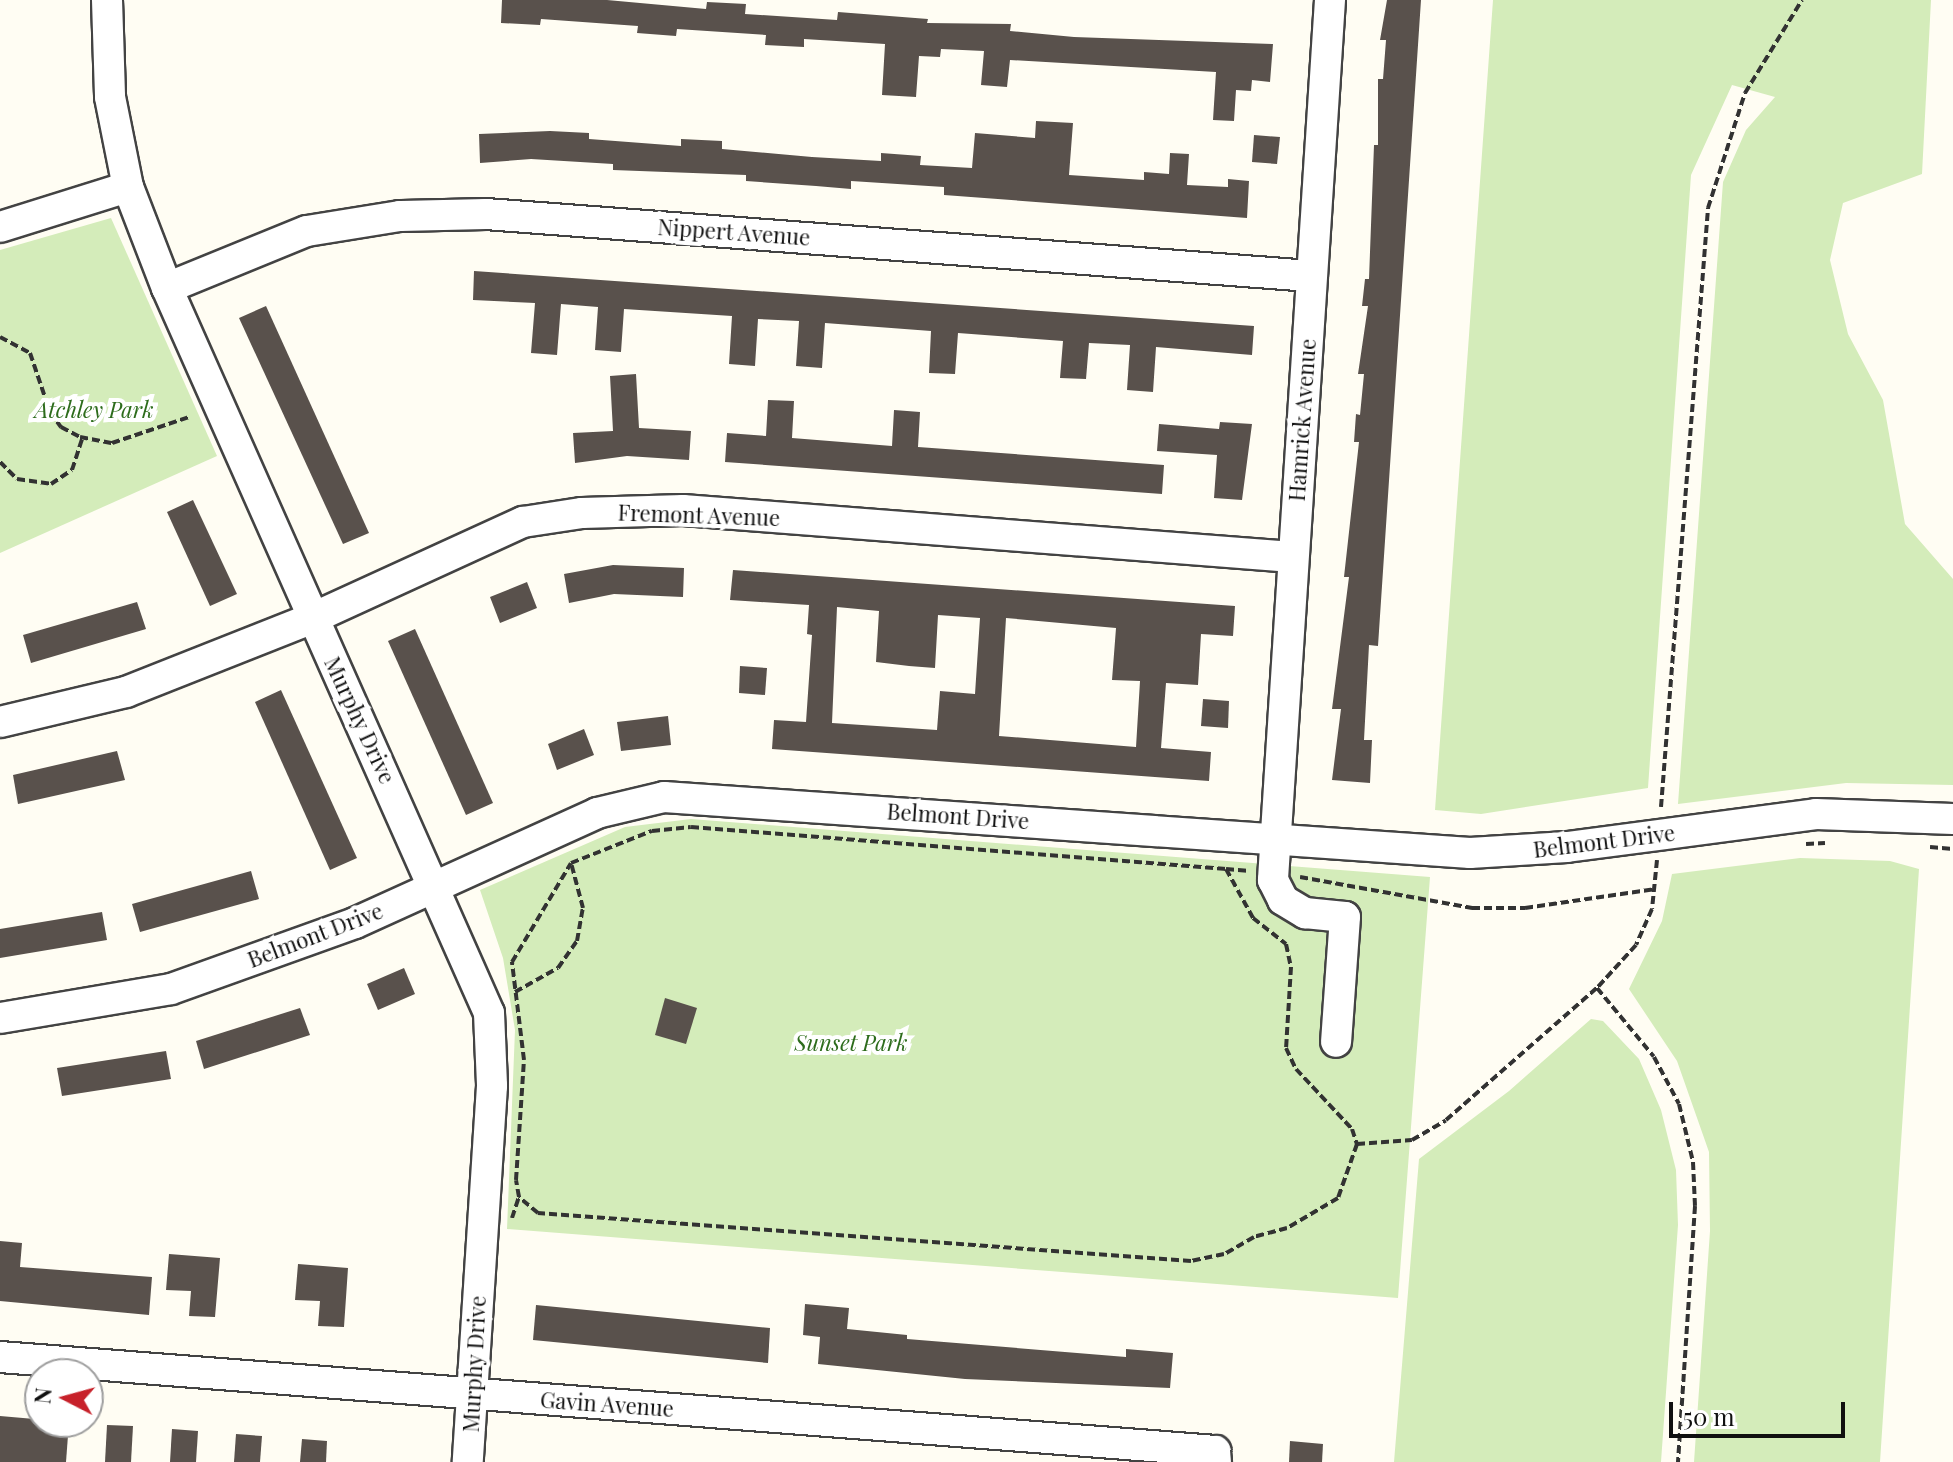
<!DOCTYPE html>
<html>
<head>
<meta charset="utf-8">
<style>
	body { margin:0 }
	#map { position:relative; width:1953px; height:1462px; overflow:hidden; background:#fffdf3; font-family:"Playfair Display",serif }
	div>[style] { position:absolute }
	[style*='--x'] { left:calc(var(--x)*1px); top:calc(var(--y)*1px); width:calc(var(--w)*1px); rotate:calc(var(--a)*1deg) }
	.green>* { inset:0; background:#d4ecba }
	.building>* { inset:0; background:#59514c }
	.path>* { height:4px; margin-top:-2px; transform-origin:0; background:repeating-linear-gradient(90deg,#323232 0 8px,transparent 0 12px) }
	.roads { filter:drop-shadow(2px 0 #434343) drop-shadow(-2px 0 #434343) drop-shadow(0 2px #434343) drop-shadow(0 -2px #434343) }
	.minor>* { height:30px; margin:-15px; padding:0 15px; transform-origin:15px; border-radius:15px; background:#fff }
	span { translate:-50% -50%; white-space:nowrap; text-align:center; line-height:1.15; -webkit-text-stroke:8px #fff; paint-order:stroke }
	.street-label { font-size:22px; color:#101010 }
	.park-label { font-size:22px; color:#2d6c1c; font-style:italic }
	.north { position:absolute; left:24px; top:1358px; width:80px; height:80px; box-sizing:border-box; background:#fff; border:2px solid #9f9f9f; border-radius:50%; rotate:276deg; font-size:22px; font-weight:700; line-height:32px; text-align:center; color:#101010 }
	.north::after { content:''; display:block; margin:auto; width:28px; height:36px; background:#c7212a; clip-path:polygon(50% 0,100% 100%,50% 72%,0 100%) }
	.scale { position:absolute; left:1669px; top:1402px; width:176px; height:36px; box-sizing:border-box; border:4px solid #101010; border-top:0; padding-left:10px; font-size:24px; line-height:28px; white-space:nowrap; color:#101010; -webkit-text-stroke:6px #fff; paint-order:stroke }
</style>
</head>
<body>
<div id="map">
	<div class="green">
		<i style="clip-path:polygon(1493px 0,1931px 0,1922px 174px,1843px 203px,1830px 260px,1848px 334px,1883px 400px,1905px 524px,1953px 579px,1953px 785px,1846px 783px,1678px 804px,1723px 182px,1746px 130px,1775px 97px,1732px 85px,1691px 175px,1648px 788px,1481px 814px,1435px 810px)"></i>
		<i style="clip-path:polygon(111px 218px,217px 456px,0 553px,0 250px)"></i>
		<i style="clip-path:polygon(691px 819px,1430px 877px,1398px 1298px,507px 1229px,515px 1030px,503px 958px,480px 890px,625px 827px)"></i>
		<i style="clip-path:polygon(1800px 858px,1890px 861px,1919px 869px,1880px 1462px,1694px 1462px,1710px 1231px,1709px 1152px,1677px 1061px,1629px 989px,1662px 921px,1672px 874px)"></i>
		<i style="clip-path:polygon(1591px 1019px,1603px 1021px,1639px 1059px,1661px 1110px,1676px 1170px,1678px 1225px,1661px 1462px,1394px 1462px,1419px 1159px,1509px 1091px)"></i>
	</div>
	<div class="building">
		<i style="clip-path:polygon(502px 0,607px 0,706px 9px,707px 2px,746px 4px,745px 14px,837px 20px,838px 12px,928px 19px,927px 23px,1011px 24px,1010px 31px,1074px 37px,1273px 44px,1270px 82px,1252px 80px,1251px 91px,1236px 90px,1234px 121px,1213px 120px,1216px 72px,1010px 60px,1007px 87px,981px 85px,984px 51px,941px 49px,940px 57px,919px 56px,916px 97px,882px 95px,885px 44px,804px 39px,804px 47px,765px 45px,766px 35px,677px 29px,676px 36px,637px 33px,638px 26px,541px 19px,540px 25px,501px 23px)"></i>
		<i style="clip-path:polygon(1387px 0,1421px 0,1378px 646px,1369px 645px,1364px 740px,1372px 740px,1370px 783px,1332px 780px,1341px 709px,1332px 709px,1349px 577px,1344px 577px,1359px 442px,1354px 442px,1356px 414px,1360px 415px,1364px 374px,1358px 374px,1368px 306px,1362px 306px,1365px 279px,1369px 279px,1374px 145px,1378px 145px,1378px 79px,1383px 79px,1386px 40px,1380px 40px)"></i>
		<i style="clip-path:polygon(1036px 121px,1073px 123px,1069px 175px,1144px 180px,1144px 172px,1169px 174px,1170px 153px,1189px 154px,1187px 185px,1228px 187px,1228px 179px,1249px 181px,1247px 218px,944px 195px,944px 187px,851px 181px,851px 189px,816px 186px,746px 181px,746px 175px,613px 170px,613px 164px,531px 159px,480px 163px,479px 134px,550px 131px,589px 133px,589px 139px,681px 146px,681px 139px,722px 141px,722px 149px,812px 157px,881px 161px,881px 153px,921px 156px,920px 165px,972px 168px,975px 133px,1035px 138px)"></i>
		<i style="clip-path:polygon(1254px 135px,1280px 137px,1277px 164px,1252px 162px)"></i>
		<i style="clip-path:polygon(474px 271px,1254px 326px,1252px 355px,1156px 347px,1153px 392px,1127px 390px,1130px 345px,1089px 343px,1086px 379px,1060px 378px,1063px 341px,958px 333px,955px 374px,929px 373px,931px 331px,825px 323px,822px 368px,796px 366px,799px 321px,758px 319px,755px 366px,729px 364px,732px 316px,624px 309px,621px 352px,595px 350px,598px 307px,561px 304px,557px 355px,531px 353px,535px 303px,473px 300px)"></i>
		<i style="clip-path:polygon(266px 306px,369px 533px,343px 544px,239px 318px)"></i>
		<i style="clip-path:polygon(636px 374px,639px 428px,691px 431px,689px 460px,627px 456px,575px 463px,573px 433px,613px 431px,610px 376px)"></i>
		<i style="clip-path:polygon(768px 400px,794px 401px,792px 438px,892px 446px,894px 410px,920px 412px,918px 447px,1164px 465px,1162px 494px,725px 462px,727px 433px,766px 436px)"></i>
		<i style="clip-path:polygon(1220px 422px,1252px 424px,1242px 500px,1214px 498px,1217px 455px,1157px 451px,1159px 424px,1219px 429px)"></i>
		<i style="clip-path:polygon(193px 500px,237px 594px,210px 606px,167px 512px)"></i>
		<i style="clip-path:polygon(613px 565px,684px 568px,683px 597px,614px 594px,569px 603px,564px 574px)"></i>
		<i style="clip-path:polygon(evenodd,733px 570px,1235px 606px,1233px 636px,1201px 634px,1198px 685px,1166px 683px,1161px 748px,1211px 752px,1209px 781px,772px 749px,774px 720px,806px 722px,812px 635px,807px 634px,809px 605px,730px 600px,733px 570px,837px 607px,879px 611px,876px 662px,909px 666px,935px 668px,938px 615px,980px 618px,975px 694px,940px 691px,937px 730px,832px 723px,837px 607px,733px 570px,1006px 618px,1116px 628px,1112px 680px,1140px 681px,1136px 747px,999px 736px,1006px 618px)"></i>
		<i style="clip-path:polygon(527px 582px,537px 608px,500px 623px,490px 597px)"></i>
		<i style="clip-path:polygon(137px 602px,146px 629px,31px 663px,23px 635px)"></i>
		<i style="clip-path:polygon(415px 629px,493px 803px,466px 815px,388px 641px)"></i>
		<i style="clip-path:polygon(740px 666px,767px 668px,765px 695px,739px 693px)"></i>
		<i style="clip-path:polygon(281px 690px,357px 858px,330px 870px,255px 702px)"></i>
		<i style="clip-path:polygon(1203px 699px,1229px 701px,1228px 728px,1201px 726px)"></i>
		<i style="clip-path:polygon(668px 716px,671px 745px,621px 751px,617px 722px)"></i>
		<i style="clip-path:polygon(584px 729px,594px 755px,557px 770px,548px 744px)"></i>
		<i style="clip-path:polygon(117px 751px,125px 780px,18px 804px,13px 775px)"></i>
		<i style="clip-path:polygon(251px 871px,259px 899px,140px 932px,132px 904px)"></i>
		<i style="clip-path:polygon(102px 912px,107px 940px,0 958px,0 929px)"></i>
		<i style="clip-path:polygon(404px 968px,415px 994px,378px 1010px,367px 984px)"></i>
		<i style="clip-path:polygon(665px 998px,697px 1008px,686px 1044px,655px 1035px)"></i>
		<i style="clip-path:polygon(300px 1008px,310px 1035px,204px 1069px,196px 1041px)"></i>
		<i style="clip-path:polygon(166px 1051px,171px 1079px,62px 1096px,57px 1068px)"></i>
		<i style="clip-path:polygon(0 1241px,22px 1243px,20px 1267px,152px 1277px,149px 1315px,0 1301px)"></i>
		<i style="clip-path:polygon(169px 1254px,220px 1258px,215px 1317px,189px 1316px,191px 1291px,166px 1290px)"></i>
		<i style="clip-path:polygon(298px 1264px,348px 1268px,344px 1327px,318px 1326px,320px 1301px,295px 1300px)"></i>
		<i style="clip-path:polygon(805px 1304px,849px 1308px,847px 1329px,907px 1335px,907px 1339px,1126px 1357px,1126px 1349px,1173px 1353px,1170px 1388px,965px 1379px,818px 1364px,820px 1337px,803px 1335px)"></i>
		<i style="clip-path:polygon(536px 1305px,770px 1328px,768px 1363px,533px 1340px)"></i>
		<i style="clip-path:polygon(0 1416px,69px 1422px,66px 1462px,0 1462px)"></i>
		<i style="clip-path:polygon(107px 1425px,133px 1426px,131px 1462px,105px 1462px)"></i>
		<i style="clip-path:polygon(172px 1429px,198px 1431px,196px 1462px,170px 1462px)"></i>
		<i style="clip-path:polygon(236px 1434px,262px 1436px,260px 1462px,234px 1462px)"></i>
		<i style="clip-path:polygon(302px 1439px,327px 1441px,326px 1462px,300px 1462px)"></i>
		<i style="clip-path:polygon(1290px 1441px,1323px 1444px,1322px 1462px,1289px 1462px)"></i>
	</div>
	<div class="path">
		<i style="--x:0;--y:337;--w:34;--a:28"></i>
		<i style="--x:30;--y:353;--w:62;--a:71.3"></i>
		<i style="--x:50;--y:412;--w:19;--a:54"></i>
		<i style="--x:61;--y:427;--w:21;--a:28"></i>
		<i style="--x:80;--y:437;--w:33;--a:11"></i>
		<i style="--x:112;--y:443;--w:81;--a:-18.7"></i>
		<i style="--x:0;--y:462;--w:24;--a:45"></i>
		<i style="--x:17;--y:479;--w:34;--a:8"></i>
		<i style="--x:51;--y:484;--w:25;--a:-34"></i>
		<i style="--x:72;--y:470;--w:35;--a:-72"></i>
		<i style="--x:1661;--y:807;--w:601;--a:-85.51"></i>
		<i style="--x:1708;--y:208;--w:121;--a:-72.2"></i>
		<i style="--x:1745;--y:93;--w:109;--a:-58.5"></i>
		<i style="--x:691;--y:827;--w:537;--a:4.49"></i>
		<i style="--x:1226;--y:869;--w:56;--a:61.1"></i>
		<i style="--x:1253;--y:918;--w:42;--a:38.2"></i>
		<i style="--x:1286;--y:944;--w:24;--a:78"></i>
		<i style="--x:1291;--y:967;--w:81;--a:93.5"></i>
		<i style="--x:1286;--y:1048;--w:23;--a:65"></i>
		<i style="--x:1296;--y:1069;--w:82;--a:47"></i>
		<i style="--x:1352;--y:1129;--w:16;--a:72"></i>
		<i style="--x:1357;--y:1144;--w:57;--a:109.4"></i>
		<i style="--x:1338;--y:1198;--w:59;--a:149.5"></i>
		<i style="--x:1287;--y:1228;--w:34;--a:165"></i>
		<i style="--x:1254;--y:1237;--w:34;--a:150"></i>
		<i style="--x:1224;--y:1254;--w:34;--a:168"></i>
		<i style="--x:1191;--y:1261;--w:655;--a:-175.8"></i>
		<i style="--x:538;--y:1213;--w:25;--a:-140"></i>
		<i style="--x:519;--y:1197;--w:17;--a:-100"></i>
		<i style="--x:516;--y:1180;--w:120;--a:-86.2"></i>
		<i style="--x:524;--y:1060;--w:99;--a:-97"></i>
		<i style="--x:512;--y:962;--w:115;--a:-59.2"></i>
		<i style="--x:571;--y:863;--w:87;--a:-21.6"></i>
		<i style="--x:652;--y:831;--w:39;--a:-6"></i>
		<i style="--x:1806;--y:844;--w:19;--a:-3"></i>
		<i style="--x:1930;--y:847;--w:23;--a:5"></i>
		<i style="--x:1657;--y:860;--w:49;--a:95.8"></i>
		<i style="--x:1652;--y:909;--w:39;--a:114"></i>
		<i style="--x:1636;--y:945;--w:58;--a:132.2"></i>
		<i style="--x:1597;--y:988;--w:89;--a:50.4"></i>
		<i style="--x:1654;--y:1057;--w:53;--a:62"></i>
		<i style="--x:1679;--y:1104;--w:60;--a:76.4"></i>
		<i style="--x:1693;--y:1162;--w:44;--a:87.4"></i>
		<i style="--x:1695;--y:1206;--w:257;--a:93.8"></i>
		<i style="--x:1226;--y:869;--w:21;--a:5"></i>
		<i style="--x:1300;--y:877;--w:175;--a:10.2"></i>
		<i style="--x:1472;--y:908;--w:53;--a:0"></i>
		<i style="--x:1525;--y:908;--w:132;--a:-8.3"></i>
		<i style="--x:515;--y:992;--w:49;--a:-29.2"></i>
		<i style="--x:558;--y:968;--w:33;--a:-55"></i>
		<i style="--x:577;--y:941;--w:34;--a:-80"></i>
		<i style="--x:583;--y:908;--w:47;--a:-104.9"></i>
		<i style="--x:1357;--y:1144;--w:55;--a:-4.2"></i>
		<i style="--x:1412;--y:1140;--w:39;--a:-30"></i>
		<i style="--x:1446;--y:1120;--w:201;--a:-41.2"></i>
		<i style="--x:512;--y:1218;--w:22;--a:-72"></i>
	</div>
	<div class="roads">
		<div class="minor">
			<i style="--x:107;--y:0;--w:97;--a:88.2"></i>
			<i style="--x:110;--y:97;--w:92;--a:78.7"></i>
			<i style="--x:128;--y:187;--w:108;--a:68.9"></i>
			<i style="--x:167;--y:288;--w:793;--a:66.05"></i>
			<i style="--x:489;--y:1013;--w:73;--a:87.6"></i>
			<i style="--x:492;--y:1086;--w:377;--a:93.7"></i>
			<i style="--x:1330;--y:0;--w:882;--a:93.71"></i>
			<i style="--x:1273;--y:880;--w:22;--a:63"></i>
			<i style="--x:1283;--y:900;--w:26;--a:31"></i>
			<i style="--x:1305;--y:913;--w:40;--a:5.7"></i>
			<i style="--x:1345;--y:917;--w:125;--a:94.1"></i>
			<i style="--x:0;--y:227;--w:134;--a:-17.4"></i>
			<i style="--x:167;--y:288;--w:151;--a:-22.2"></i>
			<i style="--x:307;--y:231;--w:94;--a:-9.2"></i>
			<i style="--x:400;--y:216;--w:86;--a:-1.3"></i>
			<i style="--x:486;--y:214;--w:827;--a:4.3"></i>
			<i style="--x:0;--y:722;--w:130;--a:-13.4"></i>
			<i style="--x:126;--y:692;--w:201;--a:-21.6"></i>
			<i style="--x:313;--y:618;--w:231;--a:-24.6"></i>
			<i style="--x:523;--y:522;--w:60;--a:-8.7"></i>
			<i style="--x:582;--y:513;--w:101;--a:-1.7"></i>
			<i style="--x:683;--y:510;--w:611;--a:4.41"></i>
			<i style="--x:0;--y:1018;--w:173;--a:-9.6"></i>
			<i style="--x:171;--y:989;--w:195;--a:-19.7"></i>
			<i style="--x:355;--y:923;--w:266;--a:-24.4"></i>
			<i style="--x:597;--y:813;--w:69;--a:-13.4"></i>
			<i style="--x:664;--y:797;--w:808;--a:3.97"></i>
			<i style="--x:1470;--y:853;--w:97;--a:-3.5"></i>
			<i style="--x:1567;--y:847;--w:251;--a:-7.5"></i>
			<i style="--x:1816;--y:814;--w:137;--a:2.1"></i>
			<i style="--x:0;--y:1357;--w:1219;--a:4.42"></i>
			<i style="--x:1215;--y:1451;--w:11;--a:85"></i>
		</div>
	</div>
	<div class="street-label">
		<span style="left:734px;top:232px;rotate:4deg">Nippert Avenue</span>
		<span style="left:1302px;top:420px;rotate:-86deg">Hamrick Avenue</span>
		<span style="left:699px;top:515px;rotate:2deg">Fremont Avenue</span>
		<span style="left:360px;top:720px;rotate:65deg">Murphy Drive</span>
		<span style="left:958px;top:816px;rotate:4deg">Belmont Drive</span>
		<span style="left:1604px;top:841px;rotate:-7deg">Belmont Drive</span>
		<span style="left:315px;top:935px;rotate:-21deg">Belmont Drive</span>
		<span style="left:474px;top:1364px;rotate:-87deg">Murphy Drive</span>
		<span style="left:607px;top:1404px;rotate:4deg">Gavin Avenue</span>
	</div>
	<div class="park-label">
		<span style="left:94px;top:410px">Atchley Park</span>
		<span style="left:851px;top:1043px">Sunset Park</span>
	</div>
	<div class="north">N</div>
	<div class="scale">50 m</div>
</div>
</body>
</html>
